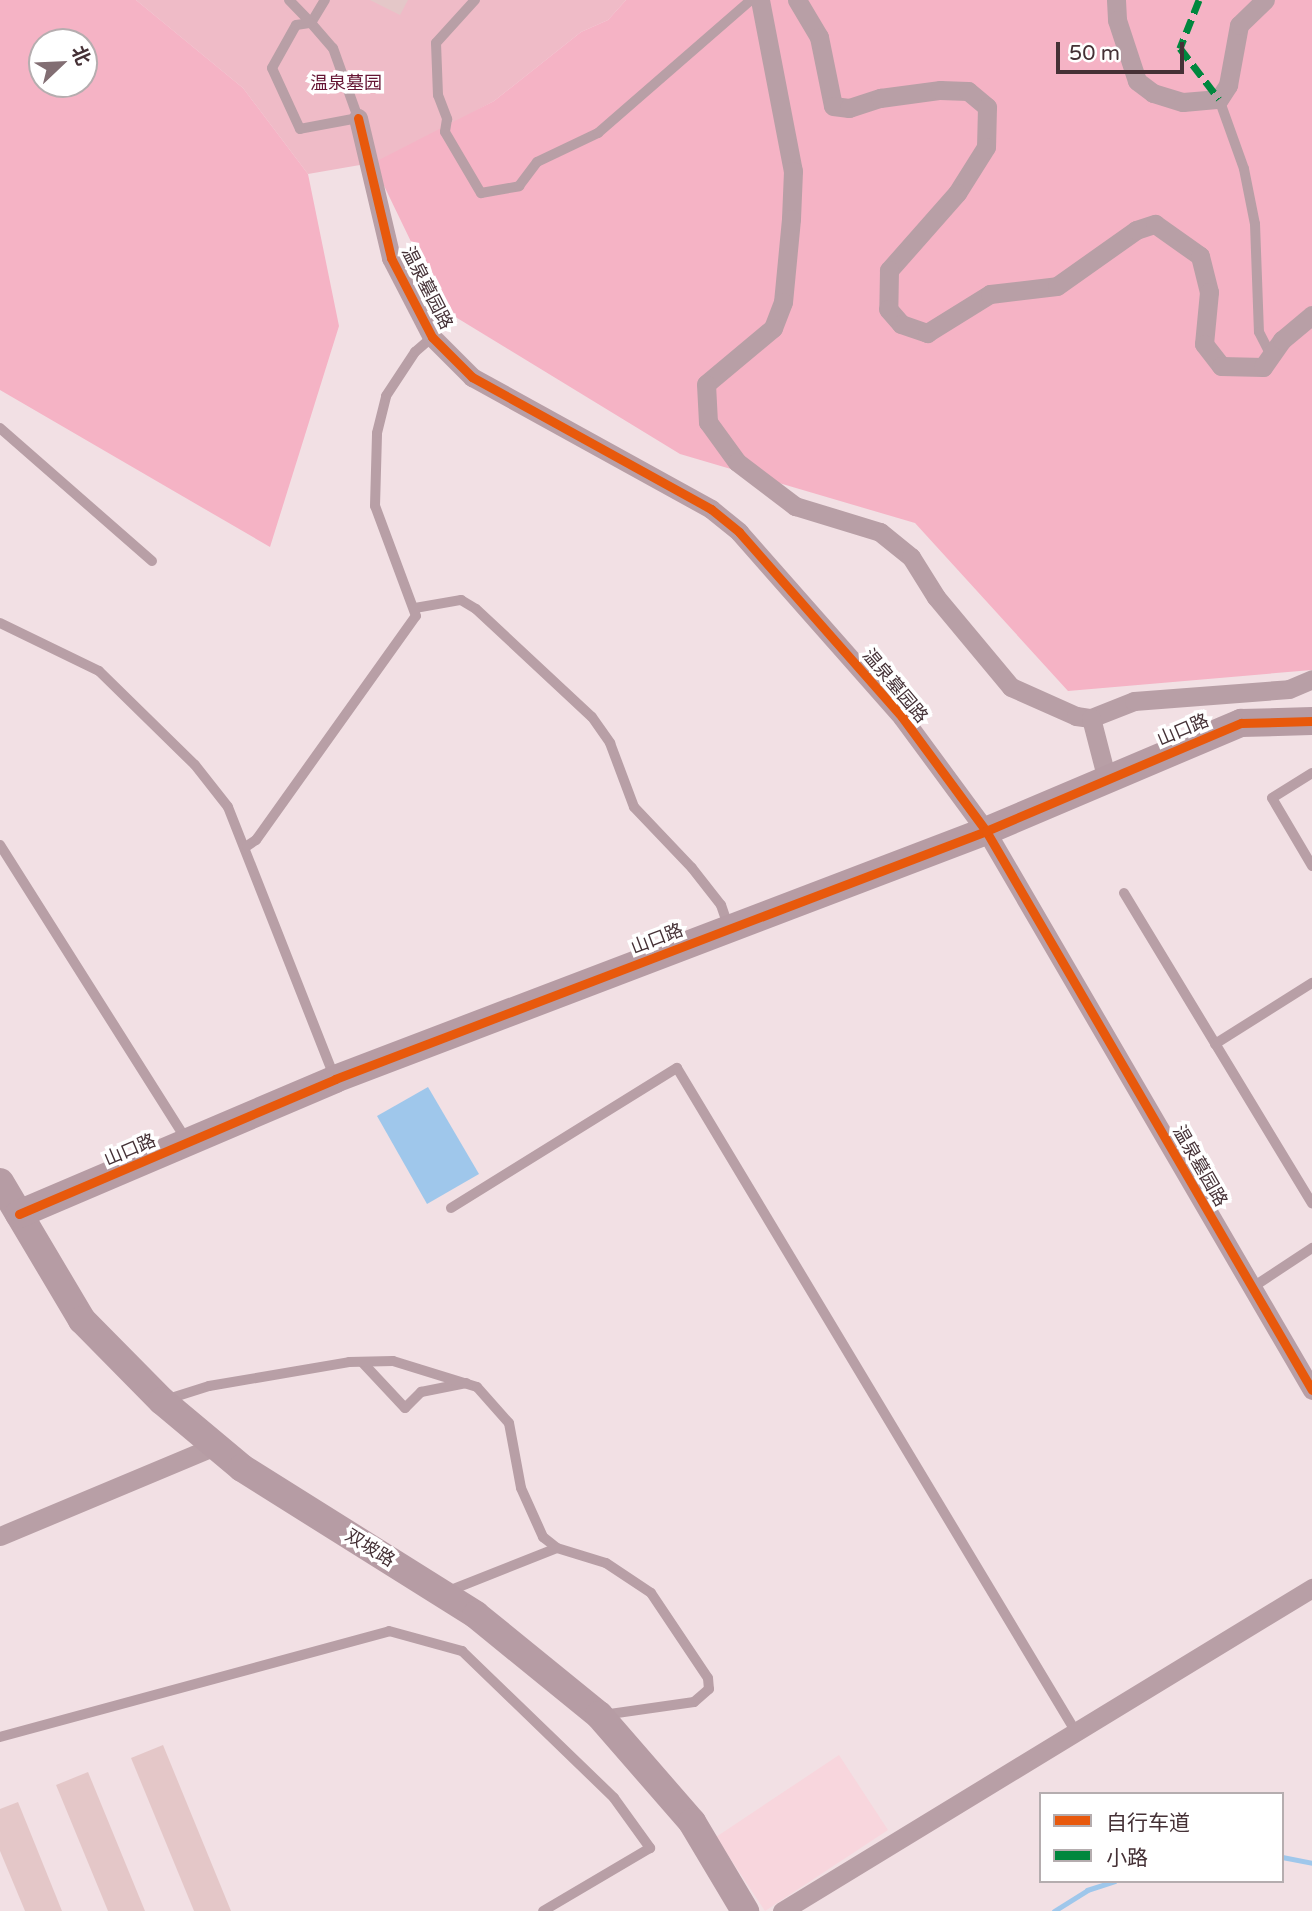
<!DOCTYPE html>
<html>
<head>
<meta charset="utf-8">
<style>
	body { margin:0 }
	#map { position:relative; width:1312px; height:1911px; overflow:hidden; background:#f2e0e4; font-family:"Varela Round","Noto Sans SC",sans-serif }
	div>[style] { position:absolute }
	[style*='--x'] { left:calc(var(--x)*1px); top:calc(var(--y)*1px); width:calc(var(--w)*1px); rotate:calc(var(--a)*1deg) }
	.built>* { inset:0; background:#f8d6dd }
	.green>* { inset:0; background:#efbbc7 }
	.forest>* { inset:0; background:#f5b3c5 }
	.water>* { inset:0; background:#9fc7eb }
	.stream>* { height:5px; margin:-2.5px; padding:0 2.5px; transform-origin:2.5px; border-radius:2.5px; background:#9fc7eb }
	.building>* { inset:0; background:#e4c7c8 }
	.lane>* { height:10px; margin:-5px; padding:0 5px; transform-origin:5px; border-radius:5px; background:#b89fa6 }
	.street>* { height:19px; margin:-9.5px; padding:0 9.5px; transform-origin:9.5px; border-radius:9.5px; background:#b89fa6 }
	.secondary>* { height:28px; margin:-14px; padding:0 14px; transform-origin:14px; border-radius:14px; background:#b69ca4 }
	.quiet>* { height:7px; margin-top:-3.5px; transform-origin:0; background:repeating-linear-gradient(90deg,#00873e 0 14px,transparent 0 21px) }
	.cycleway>* { height:9px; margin:-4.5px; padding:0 4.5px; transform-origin:4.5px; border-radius:4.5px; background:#e8590c }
	span { translate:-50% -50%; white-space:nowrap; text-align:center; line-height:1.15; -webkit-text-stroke:7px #fff; paint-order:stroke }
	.park-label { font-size:18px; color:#651433 }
	.street-label { font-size:18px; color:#453136 }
	.legend { position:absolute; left:1039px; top:1792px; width:245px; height:91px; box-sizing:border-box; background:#fff; border:2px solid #b5adaf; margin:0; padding:9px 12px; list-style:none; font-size:21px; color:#453136 }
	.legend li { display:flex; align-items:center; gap:14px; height:35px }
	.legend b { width:35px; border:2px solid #b5adaf }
	.north { position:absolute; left:28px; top:28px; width:70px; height:70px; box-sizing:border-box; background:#fff; border:2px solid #b5adaf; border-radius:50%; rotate:67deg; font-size:19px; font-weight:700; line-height:28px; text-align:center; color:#453136 }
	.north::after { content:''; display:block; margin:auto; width:24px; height:32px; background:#826e73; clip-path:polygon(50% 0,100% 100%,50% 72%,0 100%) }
	.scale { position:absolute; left:1056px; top:42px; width:128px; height:32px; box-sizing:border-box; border:4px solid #453136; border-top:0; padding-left:9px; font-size:21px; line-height:24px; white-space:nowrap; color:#453136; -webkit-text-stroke:5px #fff; paint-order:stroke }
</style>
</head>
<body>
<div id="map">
	<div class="built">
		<i style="clip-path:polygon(839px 1755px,888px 1830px,765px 1911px,716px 1837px)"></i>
	</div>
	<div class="green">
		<i style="clip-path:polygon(136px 0,626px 0,608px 20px,581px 32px,494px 101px,383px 161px,308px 174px,243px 88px)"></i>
	</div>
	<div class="forest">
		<i style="clip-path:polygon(evenodd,0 0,136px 0,243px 88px,308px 174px,339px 326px,270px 547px,0 390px,0 0,42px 42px,84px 42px,84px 84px,42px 84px,42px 42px)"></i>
		<i style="clip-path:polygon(626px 0,1312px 0,1312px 670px,1068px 691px,915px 523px,680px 454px,444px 310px,373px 163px,494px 101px,581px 32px,608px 20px)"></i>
	</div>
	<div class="water">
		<i style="clip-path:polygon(428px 1087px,479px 1174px,427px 1204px,377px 1116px)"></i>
	</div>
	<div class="stream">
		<i style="--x:1282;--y:1857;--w:31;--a:11"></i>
		<i style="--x:1054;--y:1911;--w:39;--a:-32"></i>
		<i style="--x:1087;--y:1890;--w:29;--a:-18"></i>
	</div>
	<div class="building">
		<i style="clip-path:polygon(370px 0,408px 0,400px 15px)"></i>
		<i style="clip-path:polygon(163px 1745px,231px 1911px,194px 1911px,131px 1758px)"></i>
		<i style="clip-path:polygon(88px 1772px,145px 1911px,108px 1911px,56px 1785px)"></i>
		<i style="clip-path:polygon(18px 1802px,62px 1911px,25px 1911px,0 1851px,0 1809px)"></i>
	</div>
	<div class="lane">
		<i style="--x:289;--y:0;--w:32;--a:46"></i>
		<i style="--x:311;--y:23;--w:27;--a:-59"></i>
		<i style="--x:475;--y:0;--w:58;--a:132.2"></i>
		<i style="--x:436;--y:43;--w:52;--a:87.8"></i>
		<i style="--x:438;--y:95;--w:26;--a:69"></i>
		<i style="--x:447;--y:119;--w:13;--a:99"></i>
		<i style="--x:445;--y:132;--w:71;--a:59.5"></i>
		<i style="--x:481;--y:193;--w:39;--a:-10"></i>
		<i style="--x:519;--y:186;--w:30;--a:-53"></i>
		<i style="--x:537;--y:162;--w:68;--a:-25.4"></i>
		<i style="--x:598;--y:133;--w:203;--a:-41"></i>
		<i style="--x:311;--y:23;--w:33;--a:49"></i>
		<i style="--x:333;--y:48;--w:74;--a:70.3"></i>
		<i style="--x:358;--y:118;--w:59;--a:169.3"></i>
		<i style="--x:300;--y:129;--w:67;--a:-114.7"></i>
		<i style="--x:272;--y:68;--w:49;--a:-60.8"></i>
		<i style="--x:296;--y:25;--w:15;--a:-8"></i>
		<i style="--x:1219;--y:99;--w:74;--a:70.3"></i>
		<i style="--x:1244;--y:169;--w:56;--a:78.7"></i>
		<i style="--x:1255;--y:224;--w:108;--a:87.9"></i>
		<i style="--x:1259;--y:332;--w:27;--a:63"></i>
		<i style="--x:0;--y:428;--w:202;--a:41.2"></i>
		<i style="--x:415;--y:608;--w:47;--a:-9.9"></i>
		<i style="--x:461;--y:600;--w:17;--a:31"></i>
		<i style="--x:476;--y:609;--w:158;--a:43"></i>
		<i style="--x:592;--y:717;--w:32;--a:55"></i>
		<i style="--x:610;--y:743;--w:68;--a:69.4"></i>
		<i style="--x:634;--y:807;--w:84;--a:46.4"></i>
		<i style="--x:692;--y:868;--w:47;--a:51.9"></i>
		<i style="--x:721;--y:905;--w:21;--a:71"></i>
		<i style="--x:0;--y:623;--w:110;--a:25.9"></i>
		<i style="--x:99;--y:671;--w:134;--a:44.4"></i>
		<i style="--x:195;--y:765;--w:53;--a:51.8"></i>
		<i style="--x:228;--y:807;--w:289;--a:68.5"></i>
		<i style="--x:1312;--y:773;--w:47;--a:148"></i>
		<i style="--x:1272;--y:798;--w:79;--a:59.5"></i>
		<i style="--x:0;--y:845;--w:348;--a:57.7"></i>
		<i style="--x:247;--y:846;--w:11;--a:-34"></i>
		<i style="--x:256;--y:840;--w:275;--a:-54.5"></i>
		<i style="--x:416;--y:616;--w:117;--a:-110.4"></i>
		<i style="--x:375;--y:506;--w:73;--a:-88.4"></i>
		<i style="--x:377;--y:433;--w:38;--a:-76"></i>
		<i style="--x:386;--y:396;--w:53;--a:-56.6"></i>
		<i style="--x:415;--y:352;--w:23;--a:-41"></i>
		<i style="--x:1124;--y:893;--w:363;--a:58.8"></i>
		<i style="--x:1215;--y:1044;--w:115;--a:-32.2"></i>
		<i style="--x:451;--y:1208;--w:266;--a:-31.8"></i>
		<i style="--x:677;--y:1068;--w:775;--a:59"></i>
		<i style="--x:1253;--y:1287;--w:71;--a:-33.5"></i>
		<i style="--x:362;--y:1362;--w:63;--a:46.9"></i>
		<i style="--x:405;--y:1408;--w:23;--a:-45"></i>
		<i style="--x:421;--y:1392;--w:46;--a:-11.3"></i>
		<i style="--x:168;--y:1399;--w:43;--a:-17.6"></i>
		<i style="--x:209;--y:1386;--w:142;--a:-9.7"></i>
		<i style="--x:349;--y:1362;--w:44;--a:-1.3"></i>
		<i style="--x:393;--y:1361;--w:88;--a:17.2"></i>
		<i style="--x:477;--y:1387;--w:48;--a:48.4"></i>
		<i style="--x:509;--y:1423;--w:66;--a:79.5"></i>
		<i style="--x:521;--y:1488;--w:54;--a:65.8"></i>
		<i style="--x:543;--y:1537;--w:18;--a:38"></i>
		<i style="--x:557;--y:1548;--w:51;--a:17"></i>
		<i style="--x:606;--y:1563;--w:54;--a:33.7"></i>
		<i style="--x:651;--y:1593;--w:102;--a:56.2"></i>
		<i style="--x:708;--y:1678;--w:11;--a:85"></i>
		<i style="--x:709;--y:1689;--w:20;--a:139"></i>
		<i style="--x:694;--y:1702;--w:92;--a:171.9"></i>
		<i style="--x:446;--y:1592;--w:119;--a:-21.6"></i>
		<i style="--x:0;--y:1737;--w:403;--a:-15.2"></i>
		<i style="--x:389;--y:1631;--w:76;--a:15.3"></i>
		<i style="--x:462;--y:1651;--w:211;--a:44"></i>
		<i style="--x:614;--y:1798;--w:62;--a:54.2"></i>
		<i style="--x:650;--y:1848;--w:124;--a:149.5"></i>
	</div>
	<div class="street">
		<i style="--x:760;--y:0;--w:174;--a:79.1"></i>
		<i style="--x:793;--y:171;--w:48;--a:92.4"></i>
		<i style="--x:791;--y:219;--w:83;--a:95.5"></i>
		<i style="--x:783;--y:302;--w:28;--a:111"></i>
		<i style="--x:773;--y:328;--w:87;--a:140.1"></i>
		<i style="--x:706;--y:384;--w:38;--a:87"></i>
		<i style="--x:708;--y:422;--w:49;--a:54.1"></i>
		<i style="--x:737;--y:462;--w:73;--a:37.2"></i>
		<i style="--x:795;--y:506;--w:89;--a:17"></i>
		<i style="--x:880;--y:532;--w:40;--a:39"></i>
		<i style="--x:911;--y:557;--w:47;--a:58"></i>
		<i style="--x:936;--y:597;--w:117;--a:50.2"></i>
		<i style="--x:1011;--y:687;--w:71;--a:24"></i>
		<i style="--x:1076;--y:716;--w:15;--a:8"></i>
		<i style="--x:1091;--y:718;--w:46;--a:-21.6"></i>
		<i style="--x:1134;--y:701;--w:155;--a:-4.4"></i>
		<i style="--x:1289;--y:689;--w:25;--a:-23"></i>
		<i style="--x:797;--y:0;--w:43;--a:59.3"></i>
		<i style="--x:819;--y:37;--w:70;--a:78.5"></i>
		<i style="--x:833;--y:106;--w:16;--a:7"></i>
		<i style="--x:849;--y:108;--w:33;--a:-18"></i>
		<i style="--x:880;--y:98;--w:61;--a:-7.6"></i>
		<i style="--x:940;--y:90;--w:28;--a:2"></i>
		<i style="--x:968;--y:91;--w:25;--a:40"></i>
		<i style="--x:987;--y:107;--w:40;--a:91.4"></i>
		<i style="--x:986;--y:147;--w:54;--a:122.2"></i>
		<i style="--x:957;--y:193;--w:103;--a:131.4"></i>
		<i style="--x:889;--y:270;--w:39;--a:91"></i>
		<i style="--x:888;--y:309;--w:20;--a:49"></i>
		<i style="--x:901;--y:324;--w:28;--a:19"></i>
		<i style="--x:927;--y:333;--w:74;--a:-31.8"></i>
		<i style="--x:990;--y:294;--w:67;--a:-6.8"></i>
		<i style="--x:1057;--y:286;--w:97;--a:-35.3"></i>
		<i style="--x:1136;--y:230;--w:20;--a:-18"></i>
		<i style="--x:1155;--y:224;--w:55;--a:35.4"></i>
		<i style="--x:1200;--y:256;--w:37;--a:76"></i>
		<i style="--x:1209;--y:292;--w:52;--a:95.5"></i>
		<i style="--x:1204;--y:344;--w:28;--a:52"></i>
		<i style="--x:1221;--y:366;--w:42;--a:1.4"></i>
		<i style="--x:1263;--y:367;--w:33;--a:-55"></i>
		<i style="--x:1282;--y:340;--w:39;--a:-40"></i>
		<i style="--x:1116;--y:0;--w:20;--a:87"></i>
		<i style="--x:1117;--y:20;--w:64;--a:71.8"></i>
		<i style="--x:1137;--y:81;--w:20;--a:37"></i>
		<i style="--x:1153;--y:93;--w:31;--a:17"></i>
		<i style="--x:1183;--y:102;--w:36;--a:-5"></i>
		<i style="--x:1219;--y:99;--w:17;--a:-57"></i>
		<i style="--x:1228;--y:85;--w:61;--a:-79.6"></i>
		<i style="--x:1239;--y:25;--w:36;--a:-44"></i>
		<i style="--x:358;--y:118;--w:144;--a:76.7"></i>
		<i style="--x:391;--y:258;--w:89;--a:62.6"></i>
		<i style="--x:432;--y:337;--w:57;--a:45"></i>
		<i style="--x:472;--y:377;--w:273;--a:28.9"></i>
		<i style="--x:711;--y:509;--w:36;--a:39"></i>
		<i style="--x:739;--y:532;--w:247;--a:48.6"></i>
		<i style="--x:902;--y:717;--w:142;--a:53.6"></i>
		<i style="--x:986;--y:831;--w:647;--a:59.75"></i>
		<i style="--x:1091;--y:718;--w:64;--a:75.5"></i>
		<i style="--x:0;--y:1536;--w:233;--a:-22.7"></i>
		<i style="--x:782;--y:1911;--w:621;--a:-31.36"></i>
	</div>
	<div class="secondary">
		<i style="--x:0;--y:1182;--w:161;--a:59.3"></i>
		<i style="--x:82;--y:1320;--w:114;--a:45.4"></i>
		<i style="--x:162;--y:1401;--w:104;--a:39.9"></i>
		<i style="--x:242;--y:1468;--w:276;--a:32.1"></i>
		<i style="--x:476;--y:1615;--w:159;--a:39.1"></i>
		<i style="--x:599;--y:1715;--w:142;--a:49"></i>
		<i style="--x:692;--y:1822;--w:104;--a:59.2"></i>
		<i style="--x:19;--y:1214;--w:344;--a:-23.1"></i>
		<i style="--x:335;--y:1079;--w:697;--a:-20.85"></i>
		<i style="--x:986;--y:831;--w:277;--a:-23"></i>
		<i style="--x:1241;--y:723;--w:71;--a:-1.6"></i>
	</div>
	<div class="quiet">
		<i style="--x:1199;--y:0;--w:52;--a:111.6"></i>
		<i style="--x:1180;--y:48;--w:64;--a:52.6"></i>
	</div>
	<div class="cycleway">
		<i style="--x:358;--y:118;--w:144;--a:76.7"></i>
		<i style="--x:391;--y:258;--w:89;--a:62.6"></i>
		<i style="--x:432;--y:337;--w:57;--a:45"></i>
		<i style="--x:472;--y:377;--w:273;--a:28.9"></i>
		<i style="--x:711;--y:509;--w:36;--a:39"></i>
		<i style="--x:739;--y:532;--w:247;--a:48.6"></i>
		<i style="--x:902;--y:717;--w:142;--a:53.6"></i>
		<i style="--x:986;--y:831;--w:647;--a:59.75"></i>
		<i style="--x:19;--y:1214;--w:344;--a:-23.1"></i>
		<i style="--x:335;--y:1079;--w:697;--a:-20.85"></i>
		<i style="--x:986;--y:831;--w:277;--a:-23"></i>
		<i style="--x:1241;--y:723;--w:71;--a:-1.6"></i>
	</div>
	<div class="park-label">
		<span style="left:346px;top:83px">温泉墓园</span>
	</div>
	<div class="street-label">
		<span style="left:427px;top:288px;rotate:63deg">温泉墓园路</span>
		<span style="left:895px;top:686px;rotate:50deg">温泉墓园路</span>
		<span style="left:1183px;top:730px;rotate:-23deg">山口路</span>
		<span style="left:657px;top:939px;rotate:-21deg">山口路</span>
		<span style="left:130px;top:1150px;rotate:-23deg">山口路</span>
		<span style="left:1200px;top:1166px;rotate:60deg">温泉墓园路</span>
		<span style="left:370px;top:1548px;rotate:32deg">双坡路</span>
	</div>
	<ul class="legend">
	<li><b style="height:9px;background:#e8590c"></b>自行车道</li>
	<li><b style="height:9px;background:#00873e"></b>小路</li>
	</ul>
	<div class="north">北</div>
	<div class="scale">50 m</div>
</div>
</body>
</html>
